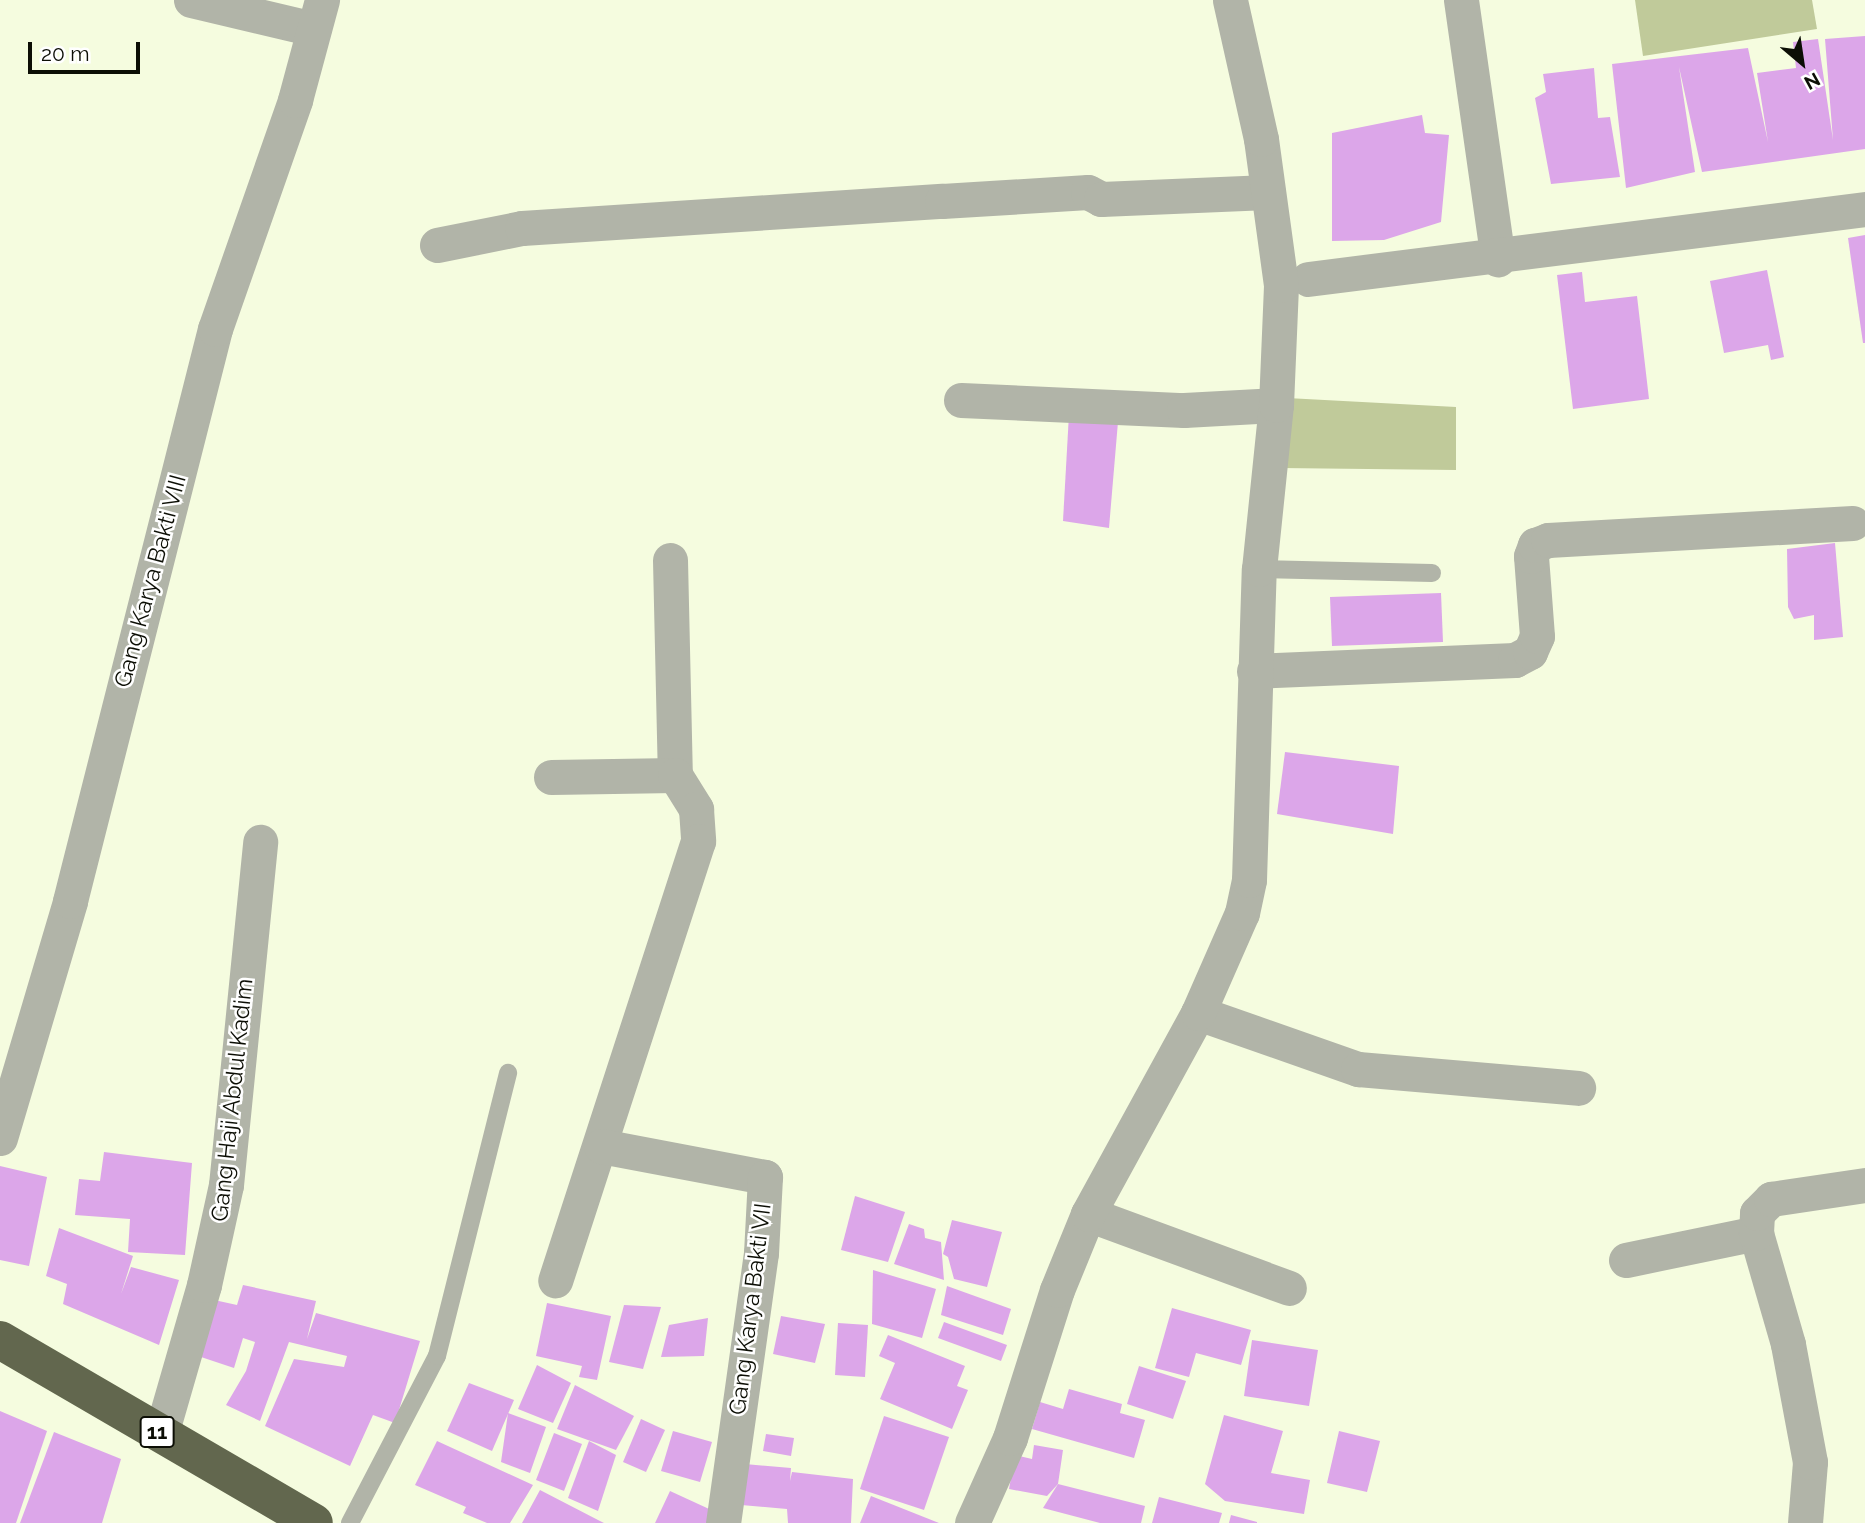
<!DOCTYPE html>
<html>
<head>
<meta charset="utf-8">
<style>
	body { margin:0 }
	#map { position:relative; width:1865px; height:1523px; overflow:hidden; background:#f5fcdf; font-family:Raleway,sans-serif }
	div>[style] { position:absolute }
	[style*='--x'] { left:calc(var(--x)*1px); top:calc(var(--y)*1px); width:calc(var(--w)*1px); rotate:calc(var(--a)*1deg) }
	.green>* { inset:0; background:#c0ca9a }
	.building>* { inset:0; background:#dca6e9 }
	.lane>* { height:18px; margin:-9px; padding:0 9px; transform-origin:9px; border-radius:9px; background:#b1b4a8 }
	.street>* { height:35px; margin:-17.5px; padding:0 17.5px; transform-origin:17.5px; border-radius:17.5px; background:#b1b4a8 }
	.highway>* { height:38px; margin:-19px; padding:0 19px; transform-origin:19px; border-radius:19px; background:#62674e }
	span { translate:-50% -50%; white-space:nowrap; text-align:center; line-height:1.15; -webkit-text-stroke:5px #fff; paint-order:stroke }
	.shield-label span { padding:2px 5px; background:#fff; border:2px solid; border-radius:5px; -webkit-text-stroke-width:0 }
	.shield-label { font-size:21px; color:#0c0e05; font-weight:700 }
	.street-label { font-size:23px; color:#0c0e05 }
	.north { position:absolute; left:1767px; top:28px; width:70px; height:70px; -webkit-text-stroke:5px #fff; paint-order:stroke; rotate:151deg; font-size:19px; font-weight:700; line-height:28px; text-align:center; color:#0c0e05 }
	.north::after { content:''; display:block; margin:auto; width:24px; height:32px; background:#0c0e05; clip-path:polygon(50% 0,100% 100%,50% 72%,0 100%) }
	.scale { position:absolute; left:28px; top:42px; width:112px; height:32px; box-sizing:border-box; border:4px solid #0c0e05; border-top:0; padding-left:9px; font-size:21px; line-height:24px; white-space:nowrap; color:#0c0e05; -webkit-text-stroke:5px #fff; paint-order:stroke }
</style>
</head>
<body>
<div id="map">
	<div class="green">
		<i style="clip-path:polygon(1635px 0,1812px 0,1817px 29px,1643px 56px)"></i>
		<i style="clip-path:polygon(1287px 398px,1456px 407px,1456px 470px,1280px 468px)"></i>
	</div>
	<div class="building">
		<i style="clip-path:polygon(1865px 36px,1865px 149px,1702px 172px,1679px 67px,1695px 172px,1626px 188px,1612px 64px,1748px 48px,1768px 142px,1757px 73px,1796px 68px,1793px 42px,1818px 39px,1833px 140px,1825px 39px)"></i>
		<i style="clip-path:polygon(1594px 68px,1598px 118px,1610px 117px,1620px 177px,1551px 184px,1535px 98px,1546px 92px,1543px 74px)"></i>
		<i style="clip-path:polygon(1422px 115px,1425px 133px,1449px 135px,1441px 222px,1384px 240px,1332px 241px,1332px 133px)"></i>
		<i style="clip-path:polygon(1865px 235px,1865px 343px,1863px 343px,1848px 238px)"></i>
		<i style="clip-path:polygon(1767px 270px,1784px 357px,1771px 360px,1768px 345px,1724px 353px,1710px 281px)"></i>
		<i style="clip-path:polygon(1582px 272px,1585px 302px,1637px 296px,1649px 399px,1573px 409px,1557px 275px)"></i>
		<i style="clip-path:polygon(1119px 410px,1109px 528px,1063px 521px,1069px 414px)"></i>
		<i style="clip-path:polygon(1835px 543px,1843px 637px,1814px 640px,1814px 615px,1794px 619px,1788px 607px,1787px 549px)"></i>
		<i style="clip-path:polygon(1441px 593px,1443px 642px,1332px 646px,1330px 597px)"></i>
		<i style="clip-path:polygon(1285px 752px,1399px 766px,1393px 834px,1277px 814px)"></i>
		<i style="clip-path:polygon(104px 1152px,192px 1163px,185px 1255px,128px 1252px,130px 1219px,75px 1215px,79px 1179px,100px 1181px)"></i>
		<i style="clip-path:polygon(0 1166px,47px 1177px,29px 1266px,0 1260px)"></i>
		<i style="clip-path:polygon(855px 1196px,905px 1212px,888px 1262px,841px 1250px)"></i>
		<i style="clip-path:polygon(952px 1220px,1002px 1232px,987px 1287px,954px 1279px,948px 1257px,943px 1254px)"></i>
		<i style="clip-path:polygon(909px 1224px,924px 1229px,925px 1238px,941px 1242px,944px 1280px,894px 1264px)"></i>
		<i style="clip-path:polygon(59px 1228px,133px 1256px,121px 1294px,131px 1267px,179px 1280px,159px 1345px,63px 1304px,67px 1284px,46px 1276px)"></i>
		<i style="clip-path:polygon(873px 1270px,936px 1289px,922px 1338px,872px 1324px)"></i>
		<i style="clip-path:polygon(243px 1285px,316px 1301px,307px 1339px,316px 1313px,420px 1341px,395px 1423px,373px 1415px,350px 1466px,265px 1426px,294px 1359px,344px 1367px,347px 1356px,289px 1342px,260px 1421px,226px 1405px,246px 1371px,255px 1342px,243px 1338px,234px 1368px,189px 1353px,205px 1298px,237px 1305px)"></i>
		<i style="clip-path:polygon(947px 1286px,1011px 1309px,1003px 1335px,941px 1315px)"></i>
		<i style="clip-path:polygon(547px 1303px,611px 1316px,597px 1380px,579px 1377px,582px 1366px,536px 1356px)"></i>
		<i style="clip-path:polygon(624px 1305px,661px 1307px,643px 1369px,609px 1362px)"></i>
		<i style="clip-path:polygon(1172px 1308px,1251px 1330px,1241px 1365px,1196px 1353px,1189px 1377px,1155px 1368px)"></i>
		<i style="clip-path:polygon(781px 1316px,825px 1324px,815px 1363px,773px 1354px)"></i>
		<i style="clip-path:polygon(708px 1318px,704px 1356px,661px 1357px,669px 1325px)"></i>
		<i style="clip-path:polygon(944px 1322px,1007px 1345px,1001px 1361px,938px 1338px)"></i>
		<i style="clip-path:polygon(838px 1323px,868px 1325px,865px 1377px,835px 1375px)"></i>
		<i style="clip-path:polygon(888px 1335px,965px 1366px,957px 1386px,968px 1390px,952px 1429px,880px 1399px,895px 1363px,879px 1356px)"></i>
		<i style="clip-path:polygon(1252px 1340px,1318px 1350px,1309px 1406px,1244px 1396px)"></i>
		<i style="clip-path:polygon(537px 1365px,571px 1383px,553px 1423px,518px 1409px)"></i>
		<i style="clip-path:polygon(1139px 1366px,1186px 1381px,1173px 1419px,1127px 1404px)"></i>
		<i style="clip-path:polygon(469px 1383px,514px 1400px,492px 1451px,447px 1431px)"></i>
		<i style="clip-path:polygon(575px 1385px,634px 1416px,616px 1450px,557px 1429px)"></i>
		<i style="clip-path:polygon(1069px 1389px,1122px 1404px,1120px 1413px,1145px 1420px,1134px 1458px,1032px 1429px,1040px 1402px,1063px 1409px)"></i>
		<i style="clip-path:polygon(0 1411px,47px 1431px,16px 1523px,0 1523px)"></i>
		<i style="clip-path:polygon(508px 1413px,546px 1427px,530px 1473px,501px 1462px)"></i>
		<i style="clip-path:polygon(1224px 1415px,1283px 1431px,1271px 1473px,1310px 1480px,1304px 1514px,1225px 1501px,1205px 1484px)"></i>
		<i style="clip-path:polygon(884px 1416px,949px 1437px,924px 1510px,860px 1489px)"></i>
		<i style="clip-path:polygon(641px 1419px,665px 1430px,646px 1472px,623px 1462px)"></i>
		<i style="clip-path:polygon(673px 1431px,712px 1442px,700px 1482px,661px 1471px)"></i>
		<i style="clip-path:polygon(1339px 1431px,1380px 1441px,1367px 1492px,1327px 1483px)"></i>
		<i style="clip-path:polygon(54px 1432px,121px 1459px,102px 1523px,20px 1523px)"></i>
		<i style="clip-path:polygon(554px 1433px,582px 1444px,564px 1491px,536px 1480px)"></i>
		<i style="clip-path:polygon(766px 1434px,794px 1438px,791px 1456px,763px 1451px)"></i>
		<i style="clip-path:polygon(437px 1441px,533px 1485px,510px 1523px,487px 1523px,463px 1513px,466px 1507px,415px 1485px)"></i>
		<i style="clip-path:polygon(589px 1441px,616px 1455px,598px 1511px,568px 1498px)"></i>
		<i style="clip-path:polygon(1034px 1445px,1063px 1450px,1058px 1484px,1047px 1496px,1009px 1489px,1015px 1455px,1032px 1459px)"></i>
		<i style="clip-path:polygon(734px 1463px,791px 1468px,790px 1481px,792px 1472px,853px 1479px,851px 1523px,788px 1523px,787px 1509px,730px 1504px)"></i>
		<i style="clip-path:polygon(1058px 1484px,1145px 1506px,1141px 1523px,1100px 1523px,1043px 1508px)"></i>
		<i style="clip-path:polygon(540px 1490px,598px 1520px,604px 1523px,522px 1523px)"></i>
		<i style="clip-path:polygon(670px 1491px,720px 1514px,716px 1523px,655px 1523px)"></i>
		<i style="clip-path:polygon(871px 1496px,939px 1523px,860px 1523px)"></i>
		<i style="clip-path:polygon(1159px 1497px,1222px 1513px,1219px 1523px,1152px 1523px)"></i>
		<i style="clip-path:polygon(1231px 1515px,1257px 1522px,1257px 1523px,1229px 1523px)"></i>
	</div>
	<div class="lane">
		<i style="--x:1259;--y:569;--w:173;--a:1.3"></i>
		<i style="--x:350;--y:1523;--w:188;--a:-62.5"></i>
		<i style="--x:437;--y:1356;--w:292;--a:-75.9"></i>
	</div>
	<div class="street">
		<i style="--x:191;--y:0;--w:126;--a:13.3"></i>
		<i style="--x:1461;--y:0;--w:262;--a:81.9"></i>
		<i style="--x:437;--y:245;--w:87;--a:-11.3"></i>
		<i style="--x:522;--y:228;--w:421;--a:-3.7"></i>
		<i style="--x:942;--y:201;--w:146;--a:-3.5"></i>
		<i style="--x:1088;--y:192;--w:15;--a:28"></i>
		<i style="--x:1101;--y:199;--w:167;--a:-2.4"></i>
		<i style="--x:1308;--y:279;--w:561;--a:-7.16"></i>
		<i style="--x:961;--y:400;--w:223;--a:2.6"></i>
		<i style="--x:1184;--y:410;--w:92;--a:-3.1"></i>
		<i style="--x:670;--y:560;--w:215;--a:88.7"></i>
		<i style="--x:1254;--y:671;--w:261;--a:-2.4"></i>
		<i style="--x:1515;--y:660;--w:17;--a:-28"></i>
		<i style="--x:1530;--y:652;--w:17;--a:-66"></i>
		<i style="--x:1537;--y:636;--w:80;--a:-94.3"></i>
		<i style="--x:1531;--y:556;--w:12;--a:-70"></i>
		<i style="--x:1535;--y:545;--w:14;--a:-21"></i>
		<i style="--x:1548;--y:540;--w:305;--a:-3.2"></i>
		<i style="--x:551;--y:777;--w:124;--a:-0.9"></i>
		<i style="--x:675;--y:775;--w:40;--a:58"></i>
		<i style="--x:696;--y:809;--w:32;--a:86"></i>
		<i style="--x:698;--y:841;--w:462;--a:108"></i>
		<i style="--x:1198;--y:1013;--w:170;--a:19.3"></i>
		<i style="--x:1358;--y:1069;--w:221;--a:4.9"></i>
		<i style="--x:0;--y:1138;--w:247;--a:-73.5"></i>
		<i style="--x:70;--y:901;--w:590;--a:-75.78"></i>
		<i style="--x:215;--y:329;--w:243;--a:-70.7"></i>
		<i style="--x:295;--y:100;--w:104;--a:-74.9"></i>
		<i style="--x:601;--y:1146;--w:167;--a:10.7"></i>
		<i style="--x:765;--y:1177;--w:76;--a:93"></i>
		<i style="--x:761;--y:1253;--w:273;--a:98"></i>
		<i style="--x:1088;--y:1214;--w:214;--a:20.2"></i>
		<i style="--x:1626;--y:1260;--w:133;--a:-11.7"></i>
		<i style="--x:161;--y:1434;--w:155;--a:-73.9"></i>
		<i style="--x:204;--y:1285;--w:102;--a:-77.6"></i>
		<i style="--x:226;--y:1185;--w:345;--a:-84.3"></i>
		<i style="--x:972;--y:1523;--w:93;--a:-65.9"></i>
		<i style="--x:1010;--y:1438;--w:155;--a:-72.4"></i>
		<i style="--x:1057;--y:1290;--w:82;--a:-67.8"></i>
		<i style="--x:1088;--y:1214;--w:229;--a:-61.3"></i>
		<i style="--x:1198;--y:1013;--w:109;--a:-66.3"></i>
		<i style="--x:1242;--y:913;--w:34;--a:-78"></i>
		<i style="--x:1249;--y:880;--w:311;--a:-88.2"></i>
		<i style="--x:1259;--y:569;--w:165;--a:-84.1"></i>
		<i style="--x:1276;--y:405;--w:120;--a:-87.6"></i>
		<i style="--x:1281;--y:285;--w:147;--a:-97.8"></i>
		<i style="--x:1261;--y:139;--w:142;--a:-102.6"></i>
		<i style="--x:1805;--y:1523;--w:61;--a:-85.3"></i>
		<i style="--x:1810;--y:1462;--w:120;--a:-100.6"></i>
		<i style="--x:1788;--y:1344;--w:116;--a:-106.1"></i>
		<i style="--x:1756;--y:1233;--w:20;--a:-87"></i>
		<i style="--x:1757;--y:1213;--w:20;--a:-45"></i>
		<i style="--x:1771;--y:1199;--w:95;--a:-8.5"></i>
	</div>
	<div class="highway">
		<i style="--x:0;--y:1340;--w:363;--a:30.2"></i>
	</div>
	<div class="shield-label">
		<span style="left:157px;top:1432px">11</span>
	</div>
	<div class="street-label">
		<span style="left:150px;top:581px;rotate:-75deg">Gang Karya Bakti VIII</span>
		<span style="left:232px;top:1100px;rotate:-84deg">Gang Haji Abdul Kadim</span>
		<span style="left:750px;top:1309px;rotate:-83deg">Gang Karya Bakti VII</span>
	</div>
	<div class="north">N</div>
	<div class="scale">20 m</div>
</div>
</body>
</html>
